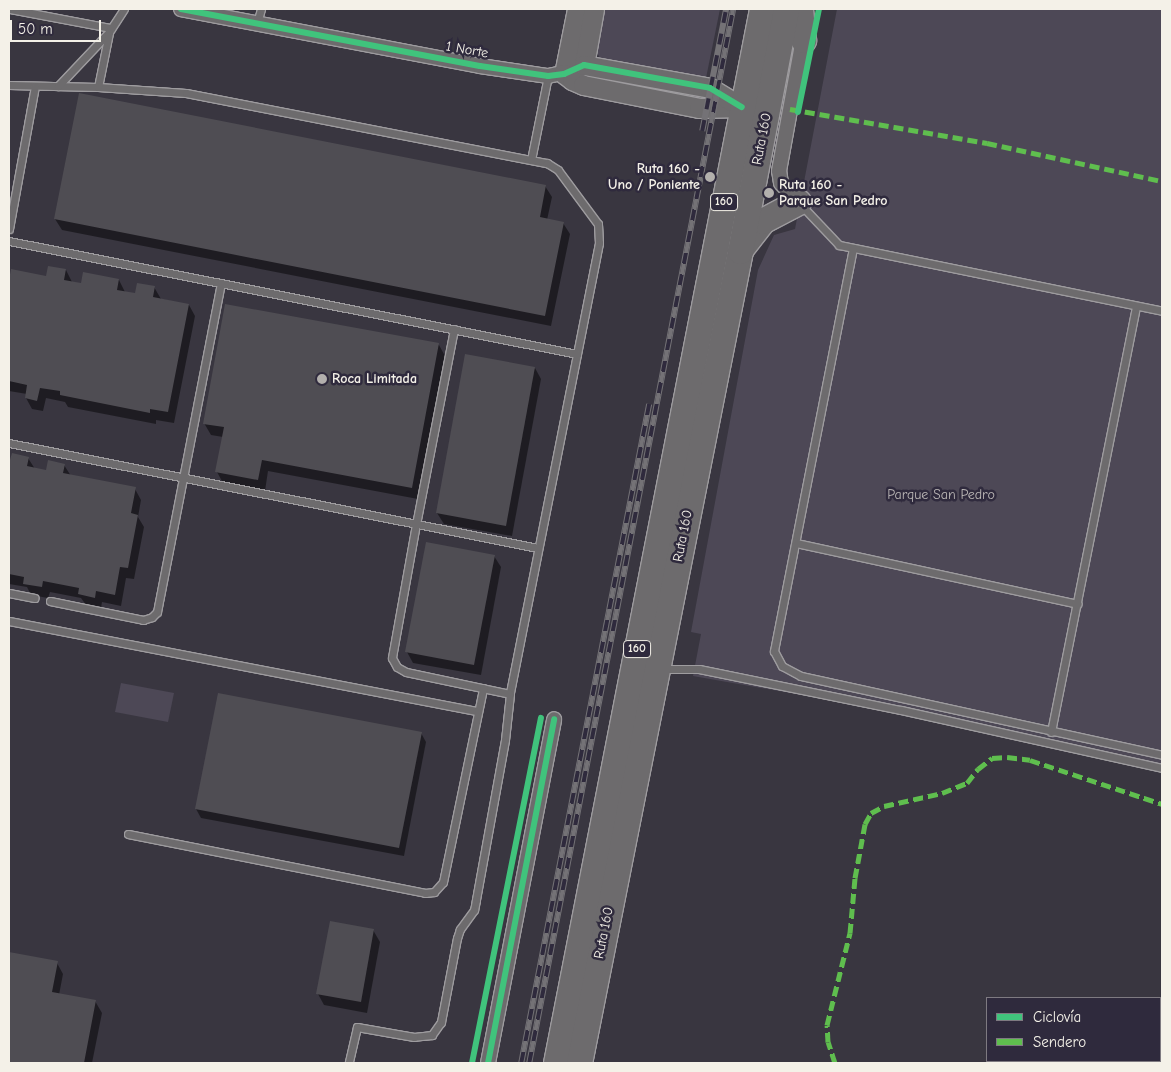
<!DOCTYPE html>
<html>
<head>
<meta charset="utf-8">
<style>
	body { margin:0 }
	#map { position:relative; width:1171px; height:1072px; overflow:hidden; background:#393640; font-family:"Comic Neue",sans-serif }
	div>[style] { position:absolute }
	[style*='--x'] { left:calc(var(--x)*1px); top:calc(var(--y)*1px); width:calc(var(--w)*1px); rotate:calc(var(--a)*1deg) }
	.green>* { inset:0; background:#4d4856 }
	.shadow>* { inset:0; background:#0007 }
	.building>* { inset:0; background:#4f4d53 }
	.roads { filter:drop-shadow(1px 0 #9e9c9f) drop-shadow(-1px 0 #9e9c9f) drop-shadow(0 1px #9e9c9f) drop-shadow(0 -1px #9e9c9f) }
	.lane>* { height:7px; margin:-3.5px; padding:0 3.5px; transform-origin:3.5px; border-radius:3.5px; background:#6d6b6d }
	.street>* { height:14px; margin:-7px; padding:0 7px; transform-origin:7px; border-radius:7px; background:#6d6b6d }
	.secondary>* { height:19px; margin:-9.5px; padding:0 9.5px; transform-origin:9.5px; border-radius:9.5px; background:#6d6b6d }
	.highway>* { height:25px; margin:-12.5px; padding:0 12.5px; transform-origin:12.5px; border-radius:12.5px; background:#6d6b6d }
	.rail>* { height:5.5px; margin-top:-2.75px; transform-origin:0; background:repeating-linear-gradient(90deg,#2f2a3d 0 11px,#747276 0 22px); box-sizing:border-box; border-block:1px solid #747276 }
	.quiet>* { height:5px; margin-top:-2.5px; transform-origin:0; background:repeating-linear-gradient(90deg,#5fbe4e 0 10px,transparent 0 15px) }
	.cycleway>* { height:6px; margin:-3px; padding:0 3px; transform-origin:3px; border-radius:3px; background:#40c37c }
	.dots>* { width:14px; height:14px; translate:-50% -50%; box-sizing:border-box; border:2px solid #2f2a3d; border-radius:50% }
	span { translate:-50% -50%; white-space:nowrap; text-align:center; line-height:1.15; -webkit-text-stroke:5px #2f2a3d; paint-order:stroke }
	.shield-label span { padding:1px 4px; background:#2f2a3d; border:1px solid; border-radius:4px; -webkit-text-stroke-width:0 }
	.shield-label { font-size:12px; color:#f4f1e8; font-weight:700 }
	.street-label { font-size:14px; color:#f4f1e8 }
	.poi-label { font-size:14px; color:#f4f1e8; font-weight:700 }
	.right { translate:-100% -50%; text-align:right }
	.left { translate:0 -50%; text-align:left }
	.park-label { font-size:14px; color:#bbb7b6 }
	.frame { position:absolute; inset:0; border:10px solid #f4f1e8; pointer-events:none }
	.legend { position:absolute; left:986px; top:997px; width:175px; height:65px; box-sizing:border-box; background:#2f2a3d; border:1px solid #7e7a81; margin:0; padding:6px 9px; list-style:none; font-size:15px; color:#f4f1e8 }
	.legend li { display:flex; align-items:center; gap:10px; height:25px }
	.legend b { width:25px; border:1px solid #7e7a81 }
	.scale { position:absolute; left:10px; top:20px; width:91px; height:22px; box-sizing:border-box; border:2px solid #f4f1e8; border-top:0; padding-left:6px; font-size:15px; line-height:18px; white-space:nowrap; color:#f4f1e8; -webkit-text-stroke:4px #2f2a3d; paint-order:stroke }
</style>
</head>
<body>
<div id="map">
	<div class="green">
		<i style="clip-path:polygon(605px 9px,720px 9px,706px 78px,600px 58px,595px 49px)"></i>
		<i style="clip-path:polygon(837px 9px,1162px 9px,1162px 769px,865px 706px,693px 676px,701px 634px,691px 632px,758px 270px,774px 235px,795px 229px)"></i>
		<i style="clip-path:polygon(121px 683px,174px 693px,168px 722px,115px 712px)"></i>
	</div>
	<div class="shadow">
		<i style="clip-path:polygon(545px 186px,552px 197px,547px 220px,563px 223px,570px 234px,551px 326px,62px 230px,55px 219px)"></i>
		<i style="clip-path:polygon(66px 270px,72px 282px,82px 284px,119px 280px,125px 292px,136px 295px,154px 287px,161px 299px,189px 305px,195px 316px,174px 423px,156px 420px,156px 424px,68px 407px,65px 402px,46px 398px,43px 411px,32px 409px,26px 398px,27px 394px,9px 391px,9px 286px,12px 271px,47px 278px)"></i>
		<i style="clip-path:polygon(439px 345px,445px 356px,418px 499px,268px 471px,265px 491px,223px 483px,217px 472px,223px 437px,211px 435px,204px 423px)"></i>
		<i style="clip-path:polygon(535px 368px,541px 379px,512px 536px,444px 524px,437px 513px)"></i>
		<i style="clip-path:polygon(28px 458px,35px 469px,47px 472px,64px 465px,71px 476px,135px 489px,141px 500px,138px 517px,144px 527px,134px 579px,126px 578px,121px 606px,102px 602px,101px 608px,86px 605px,81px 598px,50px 592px,48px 598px,31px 595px,27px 587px,9px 584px,9px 464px)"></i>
		<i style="clip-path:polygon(494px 556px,501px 567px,481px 675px,413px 663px,407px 652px)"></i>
		<i style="clip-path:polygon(421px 733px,426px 742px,404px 856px,201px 818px,196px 809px)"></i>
		<i style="clip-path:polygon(373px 930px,380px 942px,367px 1013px,324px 1005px,318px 994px)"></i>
		<i style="clip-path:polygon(9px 954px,57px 963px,63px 974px,59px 995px,95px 1001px,102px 1013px,92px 1063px,9px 1063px)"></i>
	</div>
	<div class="building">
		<i style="clip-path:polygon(79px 93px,546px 185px,540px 217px,564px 222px,545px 316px,54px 219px)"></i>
		<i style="clip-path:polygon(48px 266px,66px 269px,64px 280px,81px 283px,83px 272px,119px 279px,117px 290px,135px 293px,137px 283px,155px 286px,153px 297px,189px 304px,168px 412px,150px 409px,150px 413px,60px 395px,60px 391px,40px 388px,37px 401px,25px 398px,27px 385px,9px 381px,9px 280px,11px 269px,46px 276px)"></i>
		<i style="clip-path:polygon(225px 304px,439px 343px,412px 488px,262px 460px,258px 480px,215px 472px,224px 427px,203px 424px)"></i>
		<i style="clip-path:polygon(465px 354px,535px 367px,506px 526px,436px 513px)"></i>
		<i style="clip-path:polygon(12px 453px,29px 457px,27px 466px,46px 470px,48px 460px,65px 464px,63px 473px,136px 487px,131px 513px,138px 515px,128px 568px,120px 567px,115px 595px,96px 591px,95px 598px,78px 594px,79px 588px,43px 581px,42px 587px,23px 584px,24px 577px,9px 574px,9px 463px)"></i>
		<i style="clip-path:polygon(426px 542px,495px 555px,474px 665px,405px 652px)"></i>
		<i style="clip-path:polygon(218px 693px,422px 732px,399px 848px,195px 809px)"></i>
		<i style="clip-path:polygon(330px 921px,374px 929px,361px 1002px,316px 994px)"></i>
		<i style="clip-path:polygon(9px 952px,58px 961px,52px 992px,96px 1000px,84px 1063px,9px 1063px)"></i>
	</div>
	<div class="roads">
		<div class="lane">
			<i style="--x:10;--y:9;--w:103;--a:10.7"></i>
			<i style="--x:257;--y:23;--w:15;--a:-74"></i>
			<i style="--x:9;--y:85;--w:89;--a:1.3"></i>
			<i style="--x:98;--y:87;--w:88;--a:3.9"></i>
			<i style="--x:186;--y:93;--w:368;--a:11"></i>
			<i style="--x:547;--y:163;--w:13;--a:32"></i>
			<i style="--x:558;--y:170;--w:67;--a:53.5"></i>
			<i style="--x:598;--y:224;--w:19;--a:87"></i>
			<i style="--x:599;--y:243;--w:460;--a:101.2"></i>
			<i style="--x:510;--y:694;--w:46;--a:96.2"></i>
			<i style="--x:505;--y:740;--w:163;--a:100.3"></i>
			<i style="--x:476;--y:900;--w:10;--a:101"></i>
			<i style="--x:474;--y:910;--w:24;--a:126"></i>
			<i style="--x:460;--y:929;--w:9;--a:108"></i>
			<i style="--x:457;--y:938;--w:86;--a:100.8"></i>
			<i style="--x:441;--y:1022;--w:16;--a:125"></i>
			<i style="--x:432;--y:1035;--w:18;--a:174"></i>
			<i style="--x:414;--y:1037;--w:58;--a:-170"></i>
			<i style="--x:357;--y:1027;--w:37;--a:103"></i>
			<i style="--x:58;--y:86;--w:74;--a:-46.6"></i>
			<i style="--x:109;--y:32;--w:27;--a:-57"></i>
			<i style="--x:98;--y:87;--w:55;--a:-78.5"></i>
			<i style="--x:531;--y:160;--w:86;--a:-78.6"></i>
			<i style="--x:801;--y:205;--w:55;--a:46.5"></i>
			<i style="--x:839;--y:245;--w:330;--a:11.5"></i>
			<i style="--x:9;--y:229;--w:145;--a:-79.7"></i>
			<i style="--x:9;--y:241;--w:579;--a:11.25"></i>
			<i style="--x:853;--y:248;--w:411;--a:101.1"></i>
			<i style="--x:774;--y:651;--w:17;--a:62"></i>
			<i style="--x:782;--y:666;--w:21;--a:28"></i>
			<i style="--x:801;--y:676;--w:370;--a:12.3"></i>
			<i style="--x:454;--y:329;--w:199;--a:101"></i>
			<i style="--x:416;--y:524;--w:136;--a:100.2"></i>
			<i style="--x:392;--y:658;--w:10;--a:61"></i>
			<i style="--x:397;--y:667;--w:10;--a:29"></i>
			<i style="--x:406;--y:672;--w:106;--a:11.9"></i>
			<i style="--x:9;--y:443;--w:539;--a:11.23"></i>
			<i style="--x:796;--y:543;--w:288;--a:12.2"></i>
			<i style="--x:9;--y:593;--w:26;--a:11"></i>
			<i style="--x:50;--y:601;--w:95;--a:11.5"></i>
			<i style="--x:143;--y:620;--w:9;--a:-18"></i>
			<i style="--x:152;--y:617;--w:7;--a:-45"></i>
			<i style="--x:157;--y:612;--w:335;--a:-79"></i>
			<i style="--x:9;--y:621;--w:476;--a:10.9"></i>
			<i style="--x:661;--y:669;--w:38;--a:0"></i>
			<i style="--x:699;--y:669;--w:206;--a:11.5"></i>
			<i style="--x:901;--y:710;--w:267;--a:12.5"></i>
			<i style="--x:1051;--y:732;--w:434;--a:-78.7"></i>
			<i style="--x:128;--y:834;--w:303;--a:11.2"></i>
			<i style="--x:425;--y:893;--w:9;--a:-6"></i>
			<i style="--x:434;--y:892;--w:13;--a:-48"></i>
			<i style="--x:443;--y:882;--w:198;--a:-78.3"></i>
		</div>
		<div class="street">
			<i style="--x:181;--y:9;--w:304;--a:10.8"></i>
			<i style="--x:480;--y:66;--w:69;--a:8.4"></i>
			<i style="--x:548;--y:76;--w:24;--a:-12"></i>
			<i style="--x:798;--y:202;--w:25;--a:-132"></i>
			<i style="--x:781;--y:183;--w:12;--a:-99"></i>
			<i style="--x:779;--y:171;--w:139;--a:-79.7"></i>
			<i style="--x:488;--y:1063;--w:350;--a:-79.1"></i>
		</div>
		<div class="secondary">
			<i style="--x:577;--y:9;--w:66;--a:101.3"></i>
			<i style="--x:564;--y:74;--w:10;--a:37"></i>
			<i style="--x:572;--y:80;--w:12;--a:24"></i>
			<i style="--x:583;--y:85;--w:118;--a:11.2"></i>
			<i style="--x:699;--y:108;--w:43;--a:-1.3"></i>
			<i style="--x:742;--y:107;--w:13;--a:9"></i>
			<i style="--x:594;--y:9;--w:57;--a:100.1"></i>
			<i style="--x:584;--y:65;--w:128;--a:10.3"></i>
			<i style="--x:710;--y:88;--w:37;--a:31"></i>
		</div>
		<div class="highway">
			<i style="--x:800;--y:9;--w:31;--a:84"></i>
			<i style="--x:742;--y:247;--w:33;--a:-52"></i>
			<i style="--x:762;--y:221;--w:41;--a:-27.8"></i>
			<i style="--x:556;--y:1063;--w:1074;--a:-78.94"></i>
			<i style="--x:579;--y:1063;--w:828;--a:-78.79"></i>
			<i style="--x:740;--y:251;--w:246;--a:-79.2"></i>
		</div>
	</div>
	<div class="rail">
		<i style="--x:702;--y:131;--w:124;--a:-78.9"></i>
		<i style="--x:521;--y:1063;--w:671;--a:-79.01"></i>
		<i style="--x:529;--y:1063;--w:1074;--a:-79.05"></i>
	</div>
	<div class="quiet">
		<i style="--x:790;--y:109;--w:200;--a:9.8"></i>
		<i style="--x:987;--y:143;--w:179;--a:12.3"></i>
		<i style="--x:835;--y:1063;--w:22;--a:-108"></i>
		<i style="--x:828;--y:1042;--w:17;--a:-93"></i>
		<i style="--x:827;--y:1025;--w:95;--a:-76"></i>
		<i style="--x:850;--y:933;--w:55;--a:-84.8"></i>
		<i style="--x:855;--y:878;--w:55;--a:-79.5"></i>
		<i style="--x:865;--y:824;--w:13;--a:-61"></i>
		<i style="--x:871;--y:813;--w:15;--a:-28"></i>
		<i style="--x:884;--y:806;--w:59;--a:-12.6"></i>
		<i style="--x:942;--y:793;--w:27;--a:-22"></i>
		<i style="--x:967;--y:783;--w:18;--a:-52"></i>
		<i style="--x:978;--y:769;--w:18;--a:-38"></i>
		<i style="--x:992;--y:758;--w:15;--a:-4"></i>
		<i style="--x:1007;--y:757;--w:23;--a:7"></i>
		<i style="--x:1030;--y:760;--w:139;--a:18.4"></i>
	</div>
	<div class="cycleway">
		<i style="--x:181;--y:9;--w:304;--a:10.8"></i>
		<i style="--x:480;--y:66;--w:69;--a:8.4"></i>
		<i style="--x:548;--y:76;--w:16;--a:-7"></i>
		<i style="--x:564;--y:74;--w:22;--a:-24"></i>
		<i style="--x:584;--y:65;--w:128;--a:10.3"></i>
		<i style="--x:710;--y:88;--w:37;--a:31"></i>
		<i style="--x:798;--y:112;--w:105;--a:-78.5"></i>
		<i style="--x:472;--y:1063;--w:352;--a:-78.7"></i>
		<i style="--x:488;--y:1063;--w:350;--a:-79.1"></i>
	</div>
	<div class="dots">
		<i style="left:710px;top:177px;background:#b3b0ad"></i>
		<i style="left:769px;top:193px;background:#b3b0ad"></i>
		<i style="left:322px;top:379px;background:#b3b0ad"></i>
	</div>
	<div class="shield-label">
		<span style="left:724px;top:202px">160</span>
		<span style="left:637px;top:649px">160</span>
	</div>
	<div class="street-label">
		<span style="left:467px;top:50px;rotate:10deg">1 Norte</span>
		<span style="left:762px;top:139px;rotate:-79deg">Ruta 160</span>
		<span style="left:683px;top:536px;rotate:-79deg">Ruta 160</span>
		<span style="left:604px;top:933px;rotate:-79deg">Ruta 160</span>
	</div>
	<div class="poi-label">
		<span class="right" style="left:700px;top:177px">Ruta 160 -<br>Uno / Poniente</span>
		<span class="left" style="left:779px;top:193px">Ruta 160 -<br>Parque San Pedro</span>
		<span class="left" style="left:332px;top:379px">Roca Limitada</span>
	</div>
	<div class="park-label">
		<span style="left:941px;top:495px">Parque San Pedro</span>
	</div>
	<div class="frame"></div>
	<ul class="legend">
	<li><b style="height:6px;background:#40c37c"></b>Ciclovía</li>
	<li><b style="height:6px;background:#5fbe4e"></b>Sendero</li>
	</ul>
	<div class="scale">50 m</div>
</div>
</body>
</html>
